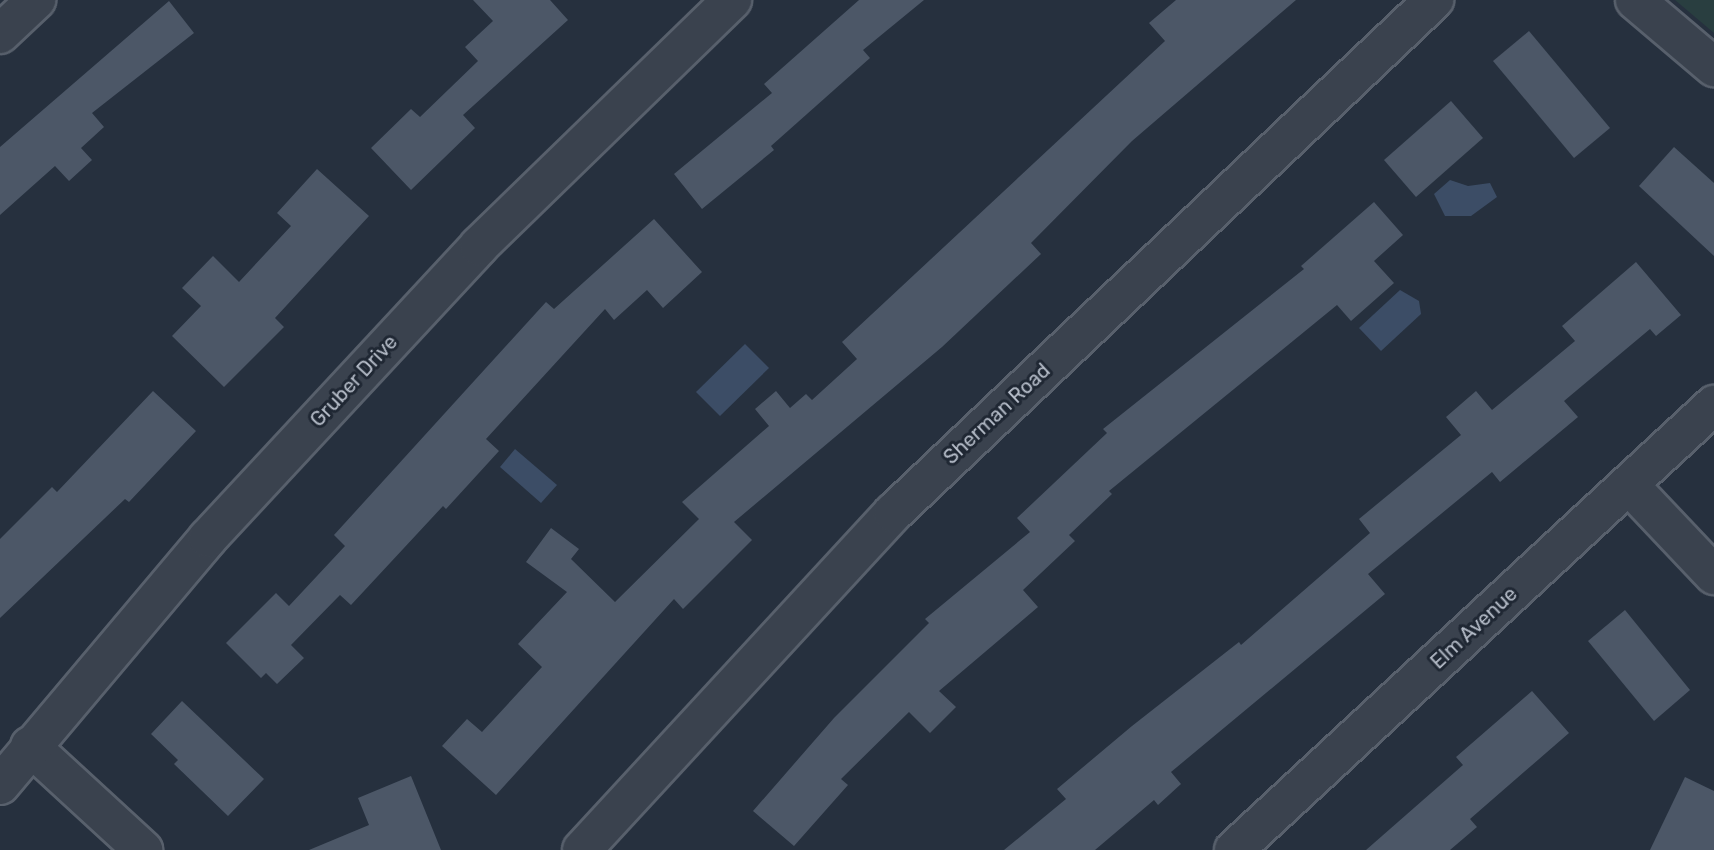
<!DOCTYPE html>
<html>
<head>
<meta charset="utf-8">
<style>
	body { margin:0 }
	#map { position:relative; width:1714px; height:850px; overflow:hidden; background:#26303e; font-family:Rubik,sans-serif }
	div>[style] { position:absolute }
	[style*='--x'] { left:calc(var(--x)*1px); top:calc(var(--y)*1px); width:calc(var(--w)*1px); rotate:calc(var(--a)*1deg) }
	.green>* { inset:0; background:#293e40 }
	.water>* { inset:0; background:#3c4d66 }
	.building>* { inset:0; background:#4c5767 }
	.roads { filter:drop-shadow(2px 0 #58606c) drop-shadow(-2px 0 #58606c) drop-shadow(0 2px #58606c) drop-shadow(0 -2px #58606c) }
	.minor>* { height:38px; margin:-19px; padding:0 19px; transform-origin:19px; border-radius:19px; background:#3a424e }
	span { translate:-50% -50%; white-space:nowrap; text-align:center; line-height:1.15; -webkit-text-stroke:6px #1f2733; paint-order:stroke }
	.street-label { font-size:20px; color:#b6bdc9 }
</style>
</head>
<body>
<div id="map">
	<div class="green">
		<i style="clip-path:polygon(1675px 0,1714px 0,1714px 33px)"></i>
	</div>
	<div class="water">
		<i style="clip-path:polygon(1450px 180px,1468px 186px,1490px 183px,1497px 197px,1471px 216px,1445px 216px,1434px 194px)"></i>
		<i style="clip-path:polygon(1400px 290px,1419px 301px,1421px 314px,1381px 351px,1359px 328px)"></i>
		<i style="clip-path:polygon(745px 344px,769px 368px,720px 416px,696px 392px)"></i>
		<i style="clip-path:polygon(515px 449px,557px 485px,541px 503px,500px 467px)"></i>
	</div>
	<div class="building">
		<i style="clip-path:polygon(473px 0,550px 0,568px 20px,463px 115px,475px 128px,411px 190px,371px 148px,411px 109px,420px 117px,478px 61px,465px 47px,493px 21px)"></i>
		<i style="clip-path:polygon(859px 0,924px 0,863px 50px,870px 58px,771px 146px,774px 150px,702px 209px,674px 174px,772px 93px,764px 84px)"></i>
		<i style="clip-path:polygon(1176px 0,1296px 0,1132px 141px,1031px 243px,1041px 254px,942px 347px,734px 522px,752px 540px,683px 609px,674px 599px,496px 795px,442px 746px,467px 719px,482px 732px,542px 667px,518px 644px,567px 592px,526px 562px,551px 528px,579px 549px,571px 559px,615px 602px,699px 519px,682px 502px,769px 426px,755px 409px,776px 391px,790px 408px,806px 394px,812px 400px,857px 359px,842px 342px,1165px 41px,1149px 23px)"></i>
		<i style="clip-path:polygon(169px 1px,194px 33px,92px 113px,104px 127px,81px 148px,92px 160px,69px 181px,55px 166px,0 215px,0 147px)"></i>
		<i style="clip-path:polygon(1529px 31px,1610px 128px,1574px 158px,1493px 61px)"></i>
		<i style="clip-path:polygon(1451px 101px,1483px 138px,1416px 197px,1384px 160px)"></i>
		<i style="clip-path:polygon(1674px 147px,1714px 183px,1714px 256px,1639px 186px)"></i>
		<i style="clip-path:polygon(317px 169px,369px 216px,275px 318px,284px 327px,224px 387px,172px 336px,201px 306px,182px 288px,213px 256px,239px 282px,291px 226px,277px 213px)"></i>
		<i style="clip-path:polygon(1374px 202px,1403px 235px,1374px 261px,1394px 283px,1351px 321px,1337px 305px,1109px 491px,1112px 494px,1069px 535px,1075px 541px,1023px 590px,1038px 607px,939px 691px,956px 707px,930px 733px,909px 712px,841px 779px,848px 785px,794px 846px,753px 811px,834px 718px,929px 623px,925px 619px,1030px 532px,1017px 518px,1107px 433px,1103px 429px,1304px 269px,1301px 266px)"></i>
		<i style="clip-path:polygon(654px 219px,702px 272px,663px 308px,647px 290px,614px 320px,605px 309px,486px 439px,499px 451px,446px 509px,443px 506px,351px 605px,340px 595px,291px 645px,304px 658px,277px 684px,266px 673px,261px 678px,226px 643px,276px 593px,289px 606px,345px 546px,334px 535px,546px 302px,554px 309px)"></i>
		<i style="clip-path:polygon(1636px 262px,1681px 315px,1656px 336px,1650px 329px,1564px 401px,1578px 417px,1500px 482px,1492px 472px,1368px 574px,1385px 594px,1171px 772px,1181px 784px,1158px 805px,1154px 800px,1095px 850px,1004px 850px,1066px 799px,1057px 789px,1132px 726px,1239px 642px,1241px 645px,1370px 533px,1359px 519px,1461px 435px,1446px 417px,1476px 391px,1492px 410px,1575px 341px,1562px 326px)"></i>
		<i style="clip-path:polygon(153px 391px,196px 431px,129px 502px,125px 499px,0 618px,0 539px,52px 487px,57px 492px)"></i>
		<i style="clip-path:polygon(1625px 610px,1690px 690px,1654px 721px,1588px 641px)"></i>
		<i style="clip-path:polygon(1532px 691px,1569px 733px,1470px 819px,1477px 827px,1450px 850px,1366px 850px,1463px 765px,1456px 757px)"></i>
		<i style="clip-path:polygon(182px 701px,264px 779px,228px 816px,174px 764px,178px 760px,151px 734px)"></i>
		<i style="clip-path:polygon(411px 776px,441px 850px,309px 850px,369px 825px,358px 798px)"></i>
		<i style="clip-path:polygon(1685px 777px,1714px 791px,1714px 850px,1650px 850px)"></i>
	</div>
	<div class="roads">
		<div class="minor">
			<i style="--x:1635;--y:0;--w:104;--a:40.3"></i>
			<i style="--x:0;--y:34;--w:50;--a:-43.4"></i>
			<i style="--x:1629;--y:485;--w:124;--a:46.6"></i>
			<i style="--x:30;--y:746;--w:154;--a:42.6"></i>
			<i style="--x:0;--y:785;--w:323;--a:-49.9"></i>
			<i style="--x:208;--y:538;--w:398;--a:-47.1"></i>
			<i style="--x:479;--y:246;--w:353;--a:-44.2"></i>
			<i style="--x:582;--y:850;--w:459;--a:-47.3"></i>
			<i style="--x:893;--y:513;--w:746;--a:-43.48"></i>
			<i style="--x:1234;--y:850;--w:655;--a:-42.83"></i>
		</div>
	</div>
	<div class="street-label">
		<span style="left:354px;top:381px;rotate:-47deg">Gruber Drive</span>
		<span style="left:997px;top:414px;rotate:-43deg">Sherman Road</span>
		<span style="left:1474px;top:628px;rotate:-43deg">Elm Avenue</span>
	</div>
</div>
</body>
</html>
